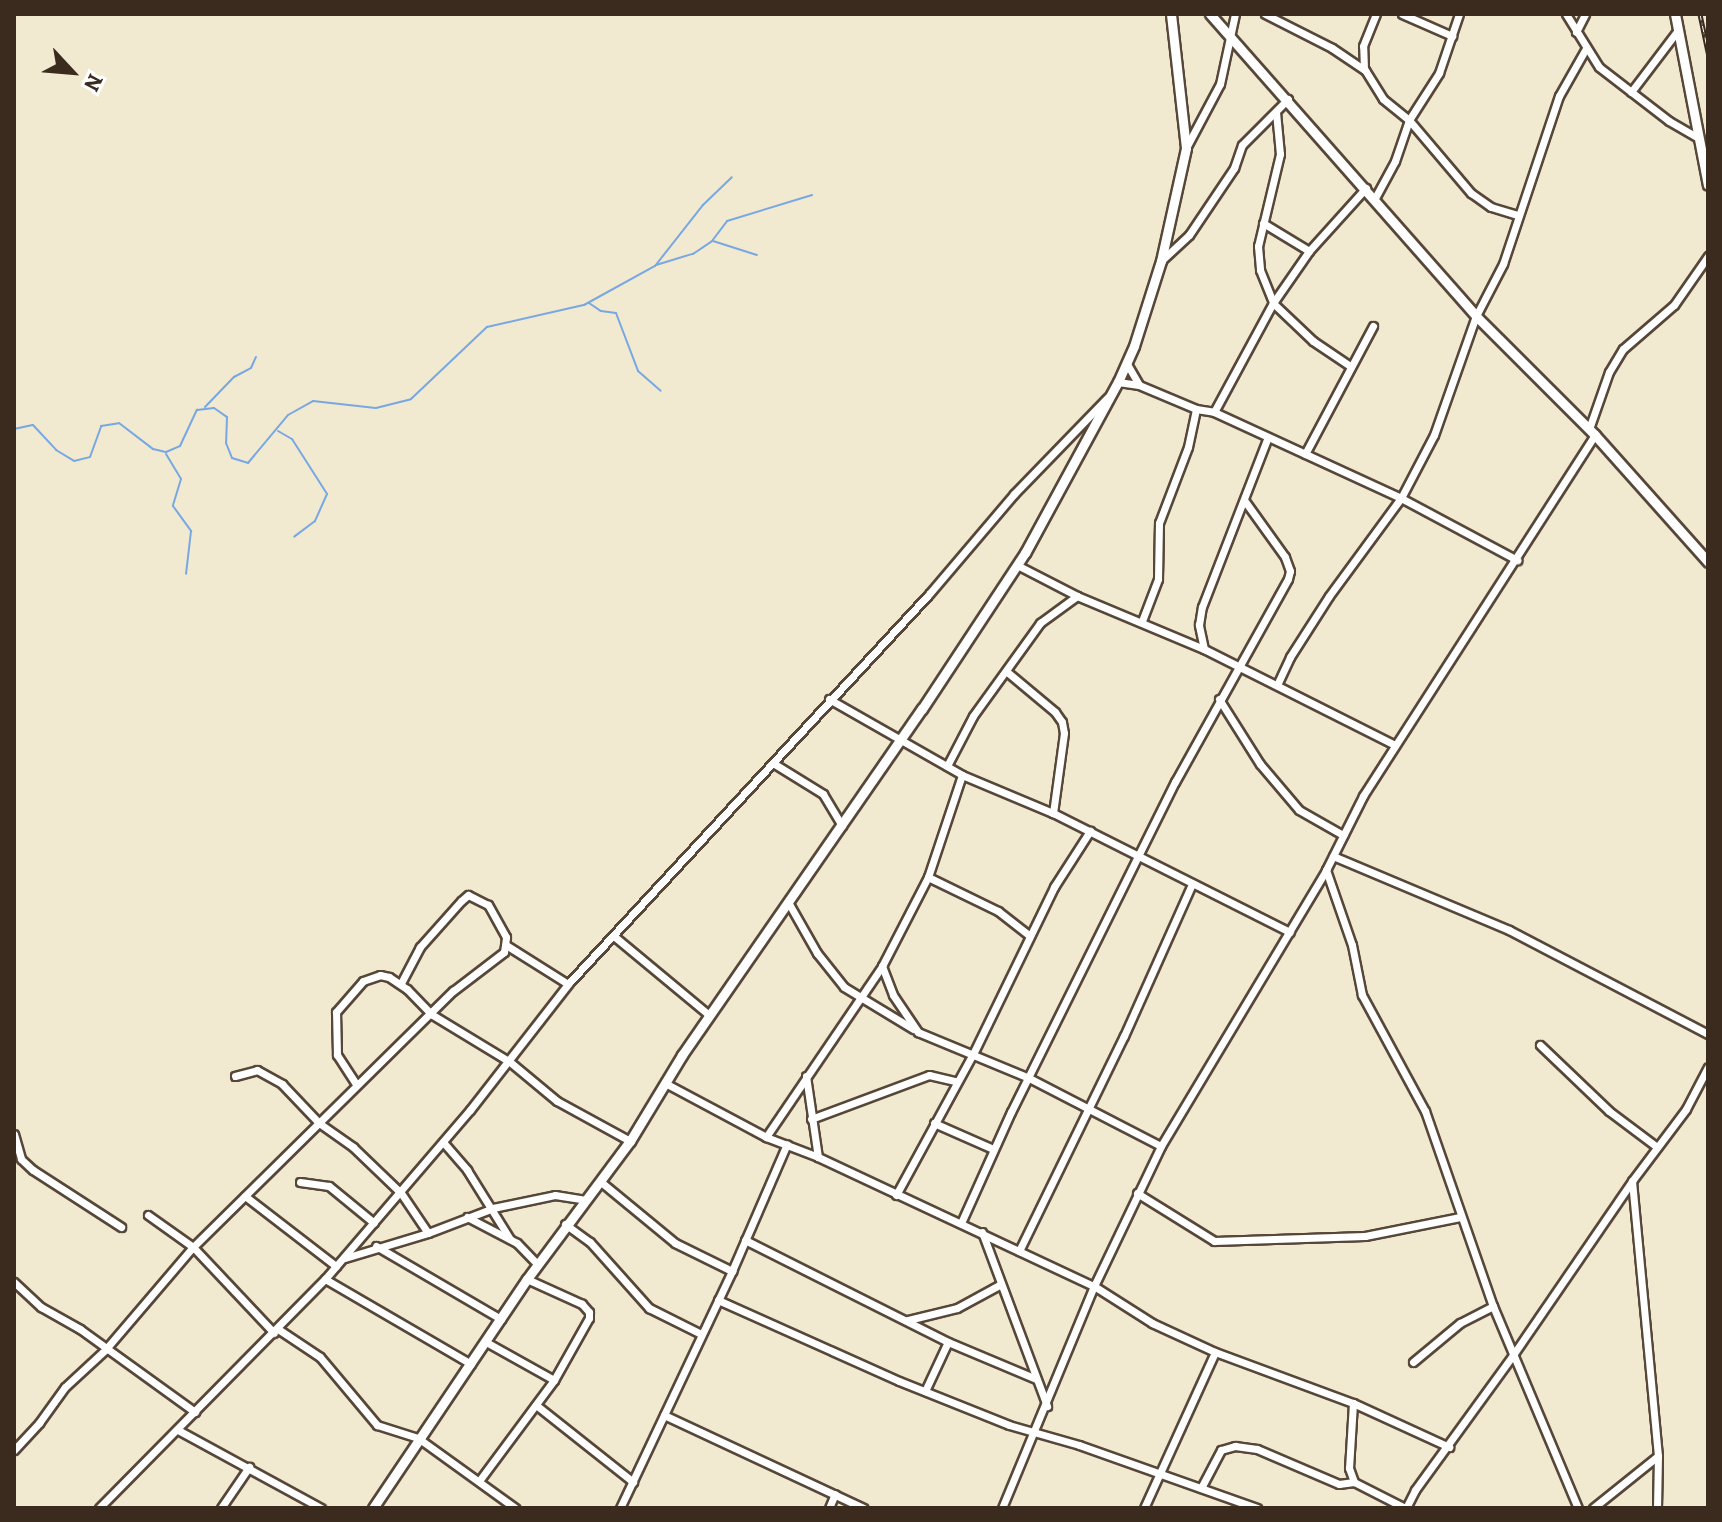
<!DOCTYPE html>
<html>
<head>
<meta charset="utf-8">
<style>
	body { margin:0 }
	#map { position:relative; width:1722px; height:1522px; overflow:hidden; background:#f2e9d1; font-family:Alegreya,serif }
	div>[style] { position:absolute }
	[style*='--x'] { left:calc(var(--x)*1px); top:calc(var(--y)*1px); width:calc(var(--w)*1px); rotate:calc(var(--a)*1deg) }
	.stream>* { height:2px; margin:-1px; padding:0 1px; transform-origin:1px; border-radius:1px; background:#77a8e2 }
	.roads { filter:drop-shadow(2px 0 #564739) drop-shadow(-2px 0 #564739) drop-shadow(0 2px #564739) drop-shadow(0 -2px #564739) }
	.minor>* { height:7px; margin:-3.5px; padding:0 3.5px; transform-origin:3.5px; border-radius:3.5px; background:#fff }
	.tertiary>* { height:9px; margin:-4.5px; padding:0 4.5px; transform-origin:4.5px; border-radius:4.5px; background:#fff }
	.rail>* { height:5px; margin-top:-2.5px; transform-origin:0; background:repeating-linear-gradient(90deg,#fff 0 6px,#3b2a1e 0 12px); box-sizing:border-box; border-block:2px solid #3b2a1e }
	span { translate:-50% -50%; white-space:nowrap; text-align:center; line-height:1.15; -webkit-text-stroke:7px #fff; paint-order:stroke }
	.frame { position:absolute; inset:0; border:16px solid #3b2a1e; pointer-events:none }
	.north { position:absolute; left:32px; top:32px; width:80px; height:80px; -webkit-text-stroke:6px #fff; paint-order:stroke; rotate:116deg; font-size:22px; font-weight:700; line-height:32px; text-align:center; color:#3b2a1e }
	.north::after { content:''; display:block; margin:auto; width:28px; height:36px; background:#3b2a1e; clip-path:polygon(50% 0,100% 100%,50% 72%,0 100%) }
</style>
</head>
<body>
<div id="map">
	<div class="stream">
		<i style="--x:713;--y:241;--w:46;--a:17.7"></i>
		<i style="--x:656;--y:265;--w:39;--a:-17"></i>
		<i style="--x:693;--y:254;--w:23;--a:-34"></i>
		<i style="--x:712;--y:241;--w:25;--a:-53"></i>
		<i style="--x:727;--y:221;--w:89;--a:-17"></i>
		<i style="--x:589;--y:303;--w:14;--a:34"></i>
		<i style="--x:601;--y:311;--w:15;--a:8"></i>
		<i style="--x:616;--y:313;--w:62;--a:69.2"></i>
		<i style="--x:638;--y:371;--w:30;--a:41"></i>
		<i style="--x:205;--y:407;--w:42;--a:-46"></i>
		<i style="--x:234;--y:377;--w:19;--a:-28"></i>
		<i style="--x:251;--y:368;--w:12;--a:-66"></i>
		<i style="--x:14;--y:429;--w:19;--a:-12"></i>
		<i style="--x:33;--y:425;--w:34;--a:47"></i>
		<i style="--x:56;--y:450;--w:21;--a:31"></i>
		<i style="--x:74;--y:461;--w:16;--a:-14"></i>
		<i style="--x:90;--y:457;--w:33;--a:-70"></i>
		<i style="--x:101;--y:426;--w:18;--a:-9"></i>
		<i style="--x:119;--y:423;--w:43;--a:37.4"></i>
		<i style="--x:153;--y:449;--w:13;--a:13"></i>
		<i style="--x:166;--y:452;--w:15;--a:-23"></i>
		<i style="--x:180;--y:446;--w:40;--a:-65"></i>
		<i style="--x:197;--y:410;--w:17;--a:-7"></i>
		<i style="--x:214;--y:408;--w:16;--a:35"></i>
		<i style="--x:227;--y:417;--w:26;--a:92"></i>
		<i style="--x:226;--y:443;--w:16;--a:68"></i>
		<i style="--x:232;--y:458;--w:17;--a:17"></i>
		<i style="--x:248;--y:463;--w:62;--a:-50.2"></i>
		<i style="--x:288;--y:415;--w:29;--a:-29"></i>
		<i style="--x:313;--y:401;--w:63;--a:6.3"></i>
		<i style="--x:376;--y:408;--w:36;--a:-14"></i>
		<i style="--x:411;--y:399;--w:105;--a:-43.5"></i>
		<i style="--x:487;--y:327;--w:99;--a:-12.8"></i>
		<i style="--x:584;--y:305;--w:81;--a:-28.8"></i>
		<i style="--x:655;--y:266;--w:78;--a:-51.8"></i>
		<i style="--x:703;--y:205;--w:40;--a:-44"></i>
		<i style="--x:278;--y:431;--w:16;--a:30"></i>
		<i style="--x:292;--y:439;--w:65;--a:57.5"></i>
		<i style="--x:327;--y:494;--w:30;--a:114"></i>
		<i style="--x:315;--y:521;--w:26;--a:143"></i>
		<i style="--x:166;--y:454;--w:29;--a:59"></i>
		<i style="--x:181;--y:479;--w:28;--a:107"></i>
		<i style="--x:173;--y:506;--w:31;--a:54"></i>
		<i style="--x:191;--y:531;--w:43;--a:96.6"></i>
	</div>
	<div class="roads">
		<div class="minor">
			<i style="--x:1265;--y:14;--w:75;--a:26.9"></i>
			<i style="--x:1332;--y:48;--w:40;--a:34"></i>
			<i style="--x:1365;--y:70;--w:34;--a:58"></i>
			<i style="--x:1383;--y:99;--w:33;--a:39"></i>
			<i style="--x:1409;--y:120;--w:96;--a:49.7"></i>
			<i style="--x:1471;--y:193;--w:24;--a:35"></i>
			<i style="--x:1491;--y:207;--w:28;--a:17"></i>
			<i style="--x:1402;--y:14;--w:55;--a:23.7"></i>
			<i style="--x:1566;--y:14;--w:62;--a:58.1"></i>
			<i style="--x:1599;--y:67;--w:88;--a:37.6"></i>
			<i style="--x:1669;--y:121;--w:34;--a:30"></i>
			<i style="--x:1576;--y:32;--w:20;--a:-63"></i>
			<i style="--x:1364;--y:69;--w:23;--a:-92"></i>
			<i style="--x:1363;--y:46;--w:35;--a:-68"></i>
			<i style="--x:1631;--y:92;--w:78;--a:-52.8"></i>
			<i style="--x:1276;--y:112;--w:42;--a:84.6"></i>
			<i style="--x:1280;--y:154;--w:95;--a:103.4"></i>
			<i style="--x:1258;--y:246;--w:24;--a:85"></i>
			<i style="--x:1260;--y:270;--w:35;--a:68"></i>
			<i style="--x:1273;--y:303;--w:55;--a:43.5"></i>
			<i style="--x:1313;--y:341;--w:45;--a:34"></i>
			<i style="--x:1187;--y:146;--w:70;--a:-62"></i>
			<i style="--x:1220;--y:84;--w:72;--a:-77.9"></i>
			<i style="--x:1375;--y:198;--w:42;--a:-61.6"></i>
			<i style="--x:1395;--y:161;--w:43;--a:-71.1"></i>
			<i style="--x:1409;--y:120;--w:56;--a:-57.4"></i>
			<i style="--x:1439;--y:73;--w:62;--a:-71.3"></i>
			<i style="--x:1263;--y:223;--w:54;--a:31.3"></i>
			<i style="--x:1161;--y:261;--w:38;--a:-43"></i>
			<i style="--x:1189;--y:235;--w:81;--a:-56.1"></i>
			<i style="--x:1234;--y:168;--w:24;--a:-71"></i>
			<i style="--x:1242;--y:145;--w:65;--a:-45"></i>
			<i style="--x:1127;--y:364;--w:24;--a:60"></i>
			<i style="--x:1118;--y:382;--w:21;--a:8"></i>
			<i style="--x:1139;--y:385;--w:62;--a:22.8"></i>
			<i style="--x:1196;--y:409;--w:18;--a:9"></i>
			<i style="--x:1214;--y:412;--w:206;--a:24.7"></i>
			<i style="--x:1401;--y:498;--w:132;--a:28.1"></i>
			<i style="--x:1214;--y:412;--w:124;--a:-61.6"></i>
			<i style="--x:1273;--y:303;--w:63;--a:-55.3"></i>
			<i style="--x:1309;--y:251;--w:85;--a:-47.9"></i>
			<i style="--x:1589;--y:429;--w:60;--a:-70.7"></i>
			<i style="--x:1609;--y:372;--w:27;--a:-59"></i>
			<i style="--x:1623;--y:349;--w:67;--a:-40.8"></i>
			<i style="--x:1674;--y:305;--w:60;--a:-55.2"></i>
			<i style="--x:1305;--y:454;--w:145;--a:-62"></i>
			<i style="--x:1017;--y:565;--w:68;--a:27.3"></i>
			<i style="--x:1077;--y:596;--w:138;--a:22.7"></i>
			<i style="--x:1204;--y:649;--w:214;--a:26.7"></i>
			<i style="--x:1142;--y:621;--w:45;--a:-69.1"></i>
			<i style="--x:1158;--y:579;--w:56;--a:-89"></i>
			<i style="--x:1159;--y:523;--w:81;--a:-69.1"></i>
			<i style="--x:1188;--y:447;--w:39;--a:-78"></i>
			<i style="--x:1204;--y:649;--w:25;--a:-102"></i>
			<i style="--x:1199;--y:625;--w:18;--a:-81"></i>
			<i style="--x:1202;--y:607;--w:182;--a:-68.8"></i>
			<i style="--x:1006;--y:671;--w:64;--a:39.9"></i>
			<i style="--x:1055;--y:712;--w:12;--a:55"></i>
			<i style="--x:1062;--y:722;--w:11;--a:80"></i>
			<i style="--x:1064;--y:733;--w:81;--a:97.8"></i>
			<i style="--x:1277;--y:685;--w:31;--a:-65"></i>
			<i style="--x:1290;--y:657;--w:72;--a:-57.4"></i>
			<i style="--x:1329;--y:596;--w:122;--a:-53.7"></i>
			<i style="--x:1401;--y:498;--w:71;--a:-62.4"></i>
			<i style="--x:1434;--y:435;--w:126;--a:-70.6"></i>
			<i style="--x:1476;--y:316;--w:59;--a:-62.6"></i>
			<i style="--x:1503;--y:264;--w:177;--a:-71.6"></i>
			<i style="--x:1559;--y:96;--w:53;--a:-60.5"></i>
			<i style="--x:829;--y:699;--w:153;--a:29.7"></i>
			<i style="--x:962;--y:775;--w:99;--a:22.7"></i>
			<i style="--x:1053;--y:813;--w:265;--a:26.7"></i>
			<i style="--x:1219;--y:699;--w:77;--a:57.8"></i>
			<i style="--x:1260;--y:764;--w:60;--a:49.7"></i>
			<i style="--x:1299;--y:810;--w:51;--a:29.6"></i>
			<i style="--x:773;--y:763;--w:59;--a:31.8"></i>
			<i style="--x:823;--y:794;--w:37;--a:59"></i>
			<i style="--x:947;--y:766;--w:56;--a:-62.5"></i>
			<i style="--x:973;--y:716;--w:115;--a:-54.2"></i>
			<i style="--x:1040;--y:623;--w:46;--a:-36.1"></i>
			<i style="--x:962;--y:775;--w:108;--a:108.4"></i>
			<i style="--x:928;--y:877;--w:100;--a:117.3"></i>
			<i style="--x:882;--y:966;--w:31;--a:69"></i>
			<i style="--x:893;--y:995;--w:45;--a:56"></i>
			<i style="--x:918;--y:1032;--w:120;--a:22.5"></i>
			<i style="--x:1029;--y:1078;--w:148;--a:27.3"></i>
			<i style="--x:1333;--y:856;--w:191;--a:22.8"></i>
			<i style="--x:1509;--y:930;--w:225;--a:27.6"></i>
			<i style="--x:1326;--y:870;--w:79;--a:70.9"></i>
			<i style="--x:1352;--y:945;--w:51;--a:78.7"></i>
			<i style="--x:1362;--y:995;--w:132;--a:61.5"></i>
			<i style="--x:1425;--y:1111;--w:207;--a:70.8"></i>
			<i style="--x:1493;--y:1306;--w:219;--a:67.2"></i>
			<i style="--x:928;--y:877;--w:78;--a:25.9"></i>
			<i style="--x:998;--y:911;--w:39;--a:38"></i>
			<i style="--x:788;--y:902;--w:59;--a:60.4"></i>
			<i style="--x:817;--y:953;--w:43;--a:51.5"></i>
			<i style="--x:844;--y:987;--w:81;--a:31.3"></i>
			<i style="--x:615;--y:937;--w:122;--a:39.7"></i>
			<i style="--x:506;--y:945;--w:73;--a:32.2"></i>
			<i style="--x:1540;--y:1045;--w:95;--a:43.7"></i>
			<i style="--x:1609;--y:1111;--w:60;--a:36.9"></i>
			<i style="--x:235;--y:1076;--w:23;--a:-15"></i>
			<i style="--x:257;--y:1070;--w:29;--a:29"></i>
			<i style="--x:282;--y:1084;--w:54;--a:46.5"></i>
			<i style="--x:319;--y:1123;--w:42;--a:35.2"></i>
			<i style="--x:353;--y:1147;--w:66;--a:43.8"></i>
			<i style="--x:401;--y:1193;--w:48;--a:56"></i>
			<i style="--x:806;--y:1076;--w:82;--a:81.6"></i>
			<i style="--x:665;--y:1083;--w:115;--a:28.1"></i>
			<i style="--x:766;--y:1137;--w:56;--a:21"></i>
			<i style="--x:818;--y:1157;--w:305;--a:25.1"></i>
			<i style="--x:1094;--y:1286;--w:69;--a:32.5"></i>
			<i style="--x:1152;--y:1323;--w:69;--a:24.7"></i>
			<i style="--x:1215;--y:1352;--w:147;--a:20.3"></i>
			<i style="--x:1353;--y:1403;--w:106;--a:24.6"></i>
			<i style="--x:356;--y:1084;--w:35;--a:-123"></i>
			<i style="--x:337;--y:1055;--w:43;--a:-91.3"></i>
			<i style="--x:336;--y:1012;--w:41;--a:-48.9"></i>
			<i style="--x:363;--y:981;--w:18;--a:-19"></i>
			<i style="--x:380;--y:975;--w:9;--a:13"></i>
			<i style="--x:389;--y:977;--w:22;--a:34"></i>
			<i style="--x:407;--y:989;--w:35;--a:46"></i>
			<i style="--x:431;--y:1014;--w:92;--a:31.3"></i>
			<i style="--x:510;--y:1062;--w:61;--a:39.7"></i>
			<i style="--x:557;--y:1101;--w:83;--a:28.7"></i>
			<i style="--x:811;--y:1119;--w:126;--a:-20.4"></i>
			<i style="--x:929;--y:1075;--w:28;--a:13"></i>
			<i style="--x:934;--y:1123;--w:64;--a:23.8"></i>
			<i style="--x:14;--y:1134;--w:26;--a:74"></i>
			<i style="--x:21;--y:1159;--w:16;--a:43"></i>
			<i style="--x:33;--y:1170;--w:105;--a:32.9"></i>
			<i style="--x:766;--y:1137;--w:207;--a:-55.8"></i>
			<i style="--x:443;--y:1142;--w:37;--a:49"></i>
			<i style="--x:467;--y:1170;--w:81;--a:58.1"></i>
			<i style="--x:300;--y:1182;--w:29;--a:8"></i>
			<i style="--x:329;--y:1186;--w:58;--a:39.4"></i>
			<i style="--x:601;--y:1182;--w:96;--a:39.5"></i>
			<i style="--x:675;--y:1243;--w:64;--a:26.2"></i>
			<i style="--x:1137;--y:1193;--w:91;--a:31.9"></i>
			<i style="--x:1214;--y:1241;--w:151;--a:-1.9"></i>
			<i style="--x:1365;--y:1236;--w:97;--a:-11.3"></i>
			<i style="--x:896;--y:1195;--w:161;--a:-61.4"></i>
			<i style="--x:973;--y:1054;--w:186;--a:-64.1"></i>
			<i style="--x:1054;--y:887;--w:67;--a:-57.3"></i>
			<i style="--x:245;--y:1196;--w:115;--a:37.6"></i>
			<i style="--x:148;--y:1215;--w:55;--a:35.4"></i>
			<i style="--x:193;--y:1247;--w:118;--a:46.7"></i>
			<i style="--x:467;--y:1217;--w:56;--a:27.5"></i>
			<i style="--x:517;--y:1243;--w:29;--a:46"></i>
			<i style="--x:961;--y:1223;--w:122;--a:-65.8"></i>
			<i style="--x:1011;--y:1112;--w:369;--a:-63.6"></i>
			<i style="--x:1175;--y:782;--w:232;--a:-60.9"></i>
			<i style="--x:1288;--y:579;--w:8;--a:-76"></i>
			<i style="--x:1290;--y:571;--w:15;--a:-110"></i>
			<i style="--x:1285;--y:557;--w:70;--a:-125.7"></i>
			<i style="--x:565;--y:1224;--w:31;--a:36"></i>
			<i style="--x:590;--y:1242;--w:89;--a:48.2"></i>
			<i style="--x:649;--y:1308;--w:58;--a:26.6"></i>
			<i style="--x:982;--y:1232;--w:186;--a:69.5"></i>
			<i style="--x:745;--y:1240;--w:227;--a:26.7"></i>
			<i style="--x:948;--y:1342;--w:95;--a:22.8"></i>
			<i style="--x:376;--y:1246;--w:145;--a:30.3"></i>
			<i style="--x:1019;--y:1251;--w:239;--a:-64"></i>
			<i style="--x:1124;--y:1036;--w:167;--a:-65.9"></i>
			<i style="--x:345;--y:1258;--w:87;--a:-16.8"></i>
			<i style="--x:428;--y:1233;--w:70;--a:-21"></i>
			<i style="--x:493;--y:1208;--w:63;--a:-11.8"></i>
			<i style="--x:555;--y:1195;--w:31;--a:9"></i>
			<i style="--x:325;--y:1279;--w:169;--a:30.2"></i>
			<i style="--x:14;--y:1282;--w:37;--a:43"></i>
			<i style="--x:41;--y:1307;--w:45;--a:29.4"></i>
			<i style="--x:80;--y:1329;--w:142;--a:35.8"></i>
			<i style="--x:718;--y:1300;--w:198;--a:24.1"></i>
			<i style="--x:899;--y:1381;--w:118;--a:21.8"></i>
			<i style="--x:1009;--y:1425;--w:73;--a:15.9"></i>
			<i style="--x:1079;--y:1445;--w:189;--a:19.5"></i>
			<i style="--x:908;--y:1320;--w:50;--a:-13.8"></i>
			<i style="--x:957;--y:1308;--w:50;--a:-28.6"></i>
			<i style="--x:278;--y:1329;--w:50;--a:33.7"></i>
			<i style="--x:320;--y:1357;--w:89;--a:50"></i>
			<i style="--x:377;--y:1425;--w:43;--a:17.6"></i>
			<i style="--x:418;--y:1438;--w:120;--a:35.8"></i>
			<i style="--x:486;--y:1342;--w:78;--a:29.2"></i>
			<i style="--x:1413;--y:1362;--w:61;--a:-39.7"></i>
			<i style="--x:1460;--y:1323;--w:37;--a:-27"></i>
			<i style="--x:925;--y:1391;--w:54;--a:-64.9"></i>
			<i style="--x:1353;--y:1403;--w:65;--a:93.5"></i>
			<i style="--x:1349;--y:1468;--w:15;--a:70"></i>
			<i style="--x:1354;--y:1482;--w:57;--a:27"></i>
			<i style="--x:536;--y:1405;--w:124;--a:38.4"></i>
			<i style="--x:664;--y:1415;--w:220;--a:25"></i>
			<i style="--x:178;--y:1430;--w:163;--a:28.6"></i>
			<i style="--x:14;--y:1450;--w:37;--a:-47"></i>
			<i style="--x:39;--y:1423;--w:44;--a:-54.2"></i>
			<i style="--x:65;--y:1387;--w:54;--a:-42.8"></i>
			<i style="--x:105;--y:1350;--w:135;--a:-49.5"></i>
			<i style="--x:193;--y:1247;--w:365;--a:-44.6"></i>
			<i style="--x:453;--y:991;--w:64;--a:-37.4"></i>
			<i style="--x:504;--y:952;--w:15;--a:-82"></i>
			<i style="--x:506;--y:937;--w:37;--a:-119"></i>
			<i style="--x:488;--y:905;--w:22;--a:-153"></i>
			<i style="--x:468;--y:895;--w:9;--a:139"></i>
			<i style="--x:461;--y:901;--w:62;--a:131.7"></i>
			<i style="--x:420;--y:947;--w:41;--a:117.8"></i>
			<i style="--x:479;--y:1481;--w:126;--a:-53.4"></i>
			<i style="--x:554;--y:1380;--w:71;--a:-60.6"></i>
			<i style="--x:589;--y:1318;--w:6;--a:-90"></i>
			<i style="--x:589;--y:1312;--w:11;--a:-131"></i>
			<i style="--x:582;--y:1304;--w:60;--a:-155.6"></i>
			<i style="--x:1201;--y:1488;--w:43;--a:-62.2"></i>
			<i style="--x:1221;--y:1450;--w:15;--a:-16"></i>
			<i style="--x:1235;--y:1446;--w:22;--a:8"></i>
			<i style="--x:1257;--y:1449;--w:89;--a:23.1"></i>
			<i style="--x:1339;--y:1484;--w:15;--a:-8"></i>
			<i style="--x:99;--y:1508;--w:322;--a:-45.4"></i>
			<i style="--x:325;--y:1279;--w:223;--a:-49.4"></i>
			<i style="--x:470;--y:1110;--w:160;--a:-52.1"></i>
			<i style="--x:568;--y:984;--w:531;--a:-47.21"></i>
			<i style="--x:929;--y:594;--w:131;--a:-49.6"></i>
			<i style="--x:1014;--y:494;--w:134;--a:-45.9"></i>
			<i style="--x:221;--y:1508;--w:50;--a:-55.7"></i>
			<i style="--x:620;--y:1508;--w:262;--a:-64.7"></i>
			<i style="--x:732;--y:1271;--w:138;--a:-66.6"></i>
			<i style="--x:829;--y:1508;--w:15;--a:-67"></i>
			<i style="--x:1002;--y:1508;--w:240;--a:-67.5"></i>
			<i style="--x:1094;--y:1286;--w:155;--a:-64.4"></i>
			<i style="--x:1161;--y:1146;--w:322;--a:-59.1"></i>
			<i style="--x:1326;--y:870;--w:83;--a:-63.4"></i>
			<i style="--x:1363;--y:796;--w:429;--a:-57.3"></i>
			<i style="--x:1144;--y:1508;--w:171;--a:-65.5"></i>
			<i style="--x:1406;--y:1508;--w:20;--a:-63"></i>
			<i style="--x:1415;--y:1490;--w:167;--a:-54"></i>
			<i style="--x:1513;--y:1355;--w:211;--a:-55.6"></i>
			<i style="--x:1593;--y:1508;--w:83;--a:-38.7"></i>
			<i style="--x:1657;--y:1508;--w:52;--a:-88.9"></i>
			<i style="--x:1658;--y:1456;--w:276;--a:-95.4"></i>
			<i style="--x:1632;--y:1181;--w:90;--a:-53.1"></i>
			<i style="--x:1686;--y:1109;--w:47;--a:-62.4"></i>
		</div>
		<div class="tertiary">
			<i style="--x:1210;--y:14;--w:402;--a:48.6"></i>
			<i style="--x:1476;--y:316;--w:168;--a:45"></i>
			<i style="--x:1595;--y:435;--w:170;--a:48.3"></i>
			<i style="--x:1675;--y:14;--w:174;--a:79.1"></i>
			<i style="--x:373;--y:1508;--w:276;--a:-56.1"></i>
			<i style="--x:527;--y:1279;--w:172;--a:-53.3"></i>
			<i style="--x:630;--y:1141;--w:100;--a:-58.8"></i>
			<i style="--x:682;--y:1055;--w:421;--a:-55.3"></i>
			<i style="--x:922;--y:709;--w:187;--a:-56.6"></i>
			<i style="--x:1025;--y:553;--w:195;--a:-61.5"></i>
			<i style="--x:1118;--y:382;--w:39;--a:-66"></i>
			<i style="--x:1134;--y:346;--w:89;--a:-72.4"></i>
			<i style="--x:1161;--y:261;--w:116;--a:-77.5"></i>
			<i style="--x:1186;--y:148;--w:135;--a:-96.4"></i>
		</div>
	</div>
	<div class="rail">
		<i style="--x:1700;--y:14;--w:40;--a:78"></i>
	</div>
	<div class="frame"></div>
	<div class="north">N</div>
</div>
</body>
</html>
